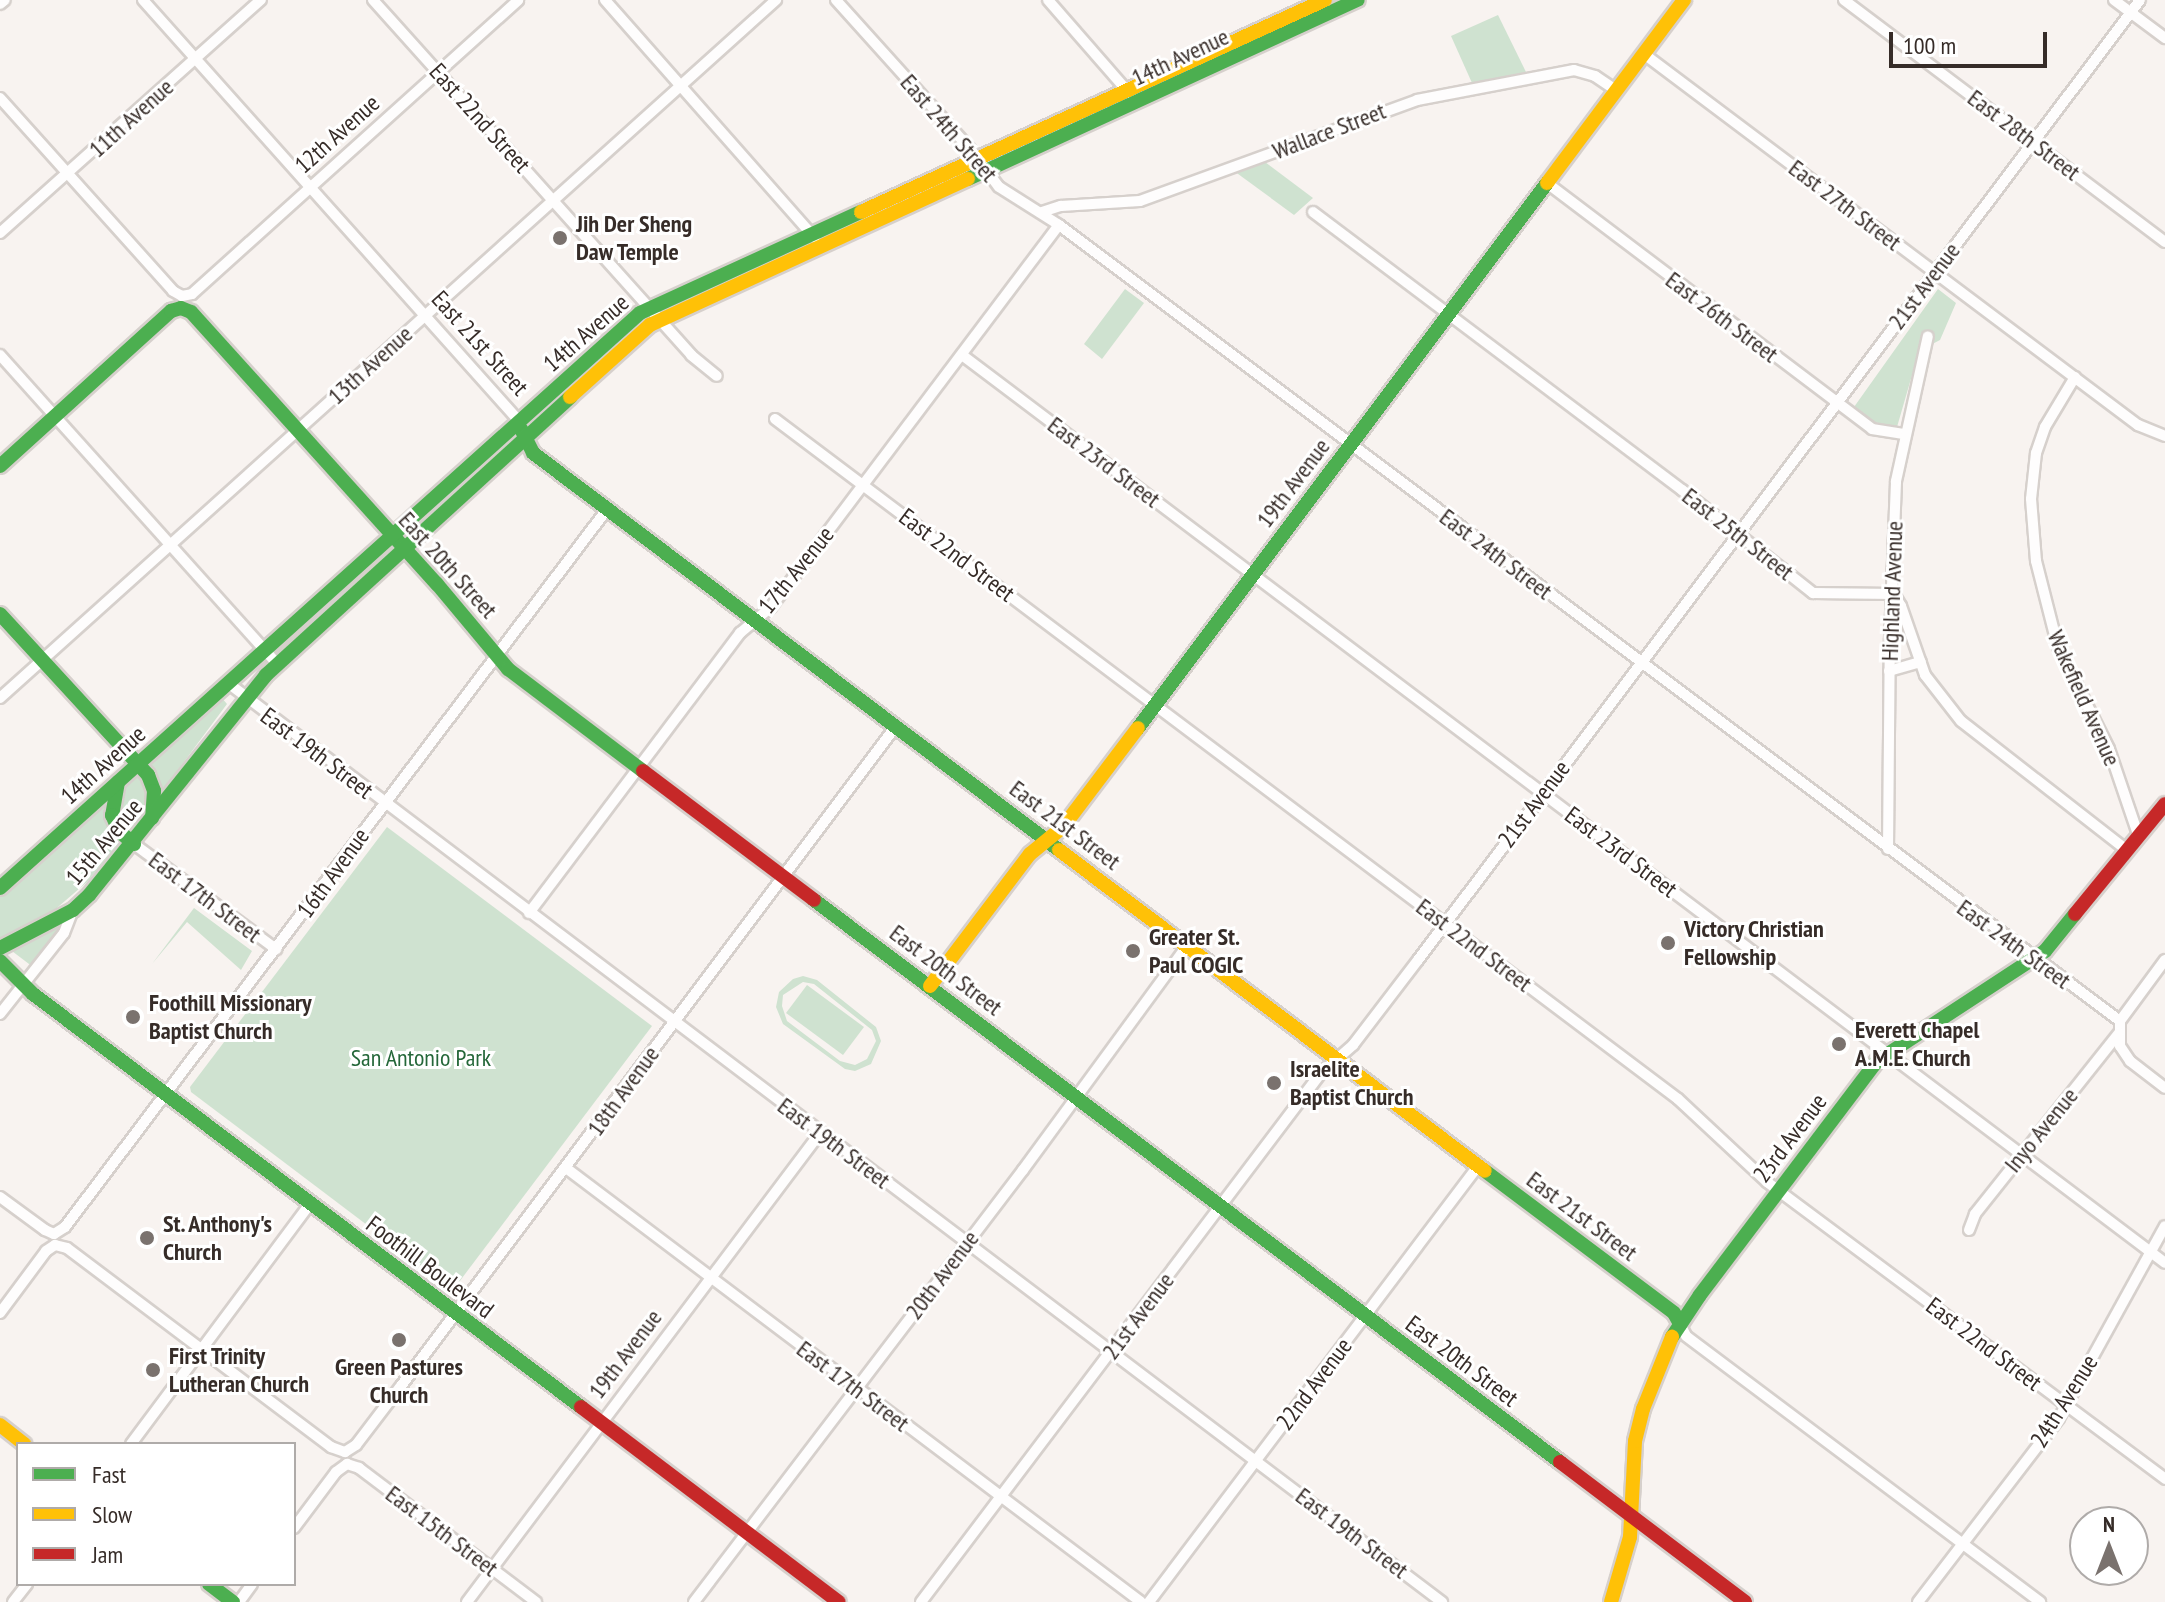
<!DOCTYPE html>
<html>
<head>
<meta charset="utf-8">
<style>
	body { margin:0 }
	#map { position:relative; width:2165px; height:1602px; overflow:hidden; background:#f8f3f0; font-family:"PT Sans Narrow",sans-serif }
	div>[style] { position:absolute }
	[style*='--x'] { left:calc(var(--x)*1px); top:calc(var(--y)*1px); width:calc(var(--w)*1px); rotate:calc(var(--a)*1deg) }
	.green>* { inset:0; background:#cfe2d0 }
	.roads { filter:drop-shadow(2px 0 #d6d0cc) drop-shadow(-2px 0 #d6d0cc) drop-shadow(0 2px #d6d0cc) drop-shadow(0 -2px #d6d0cc) }
	.street>* { height:10px; margin:-5px; padding:0 5px; transform-origin:5px; border-radius:5px; background:#fefdfd }
	.fast>* { height:14px; margin:-7px; padding:0 7px; transform-origin:7px; border-radius:7px; background:#4caf50 }
	.slow>* { height:14px; margin:-7px; padding:0 7px; transform-origin:7px; border-radius:7px; background:#ffc107 }
	.jam>* { height:14px; margin:-7px; padding:0 7px; transform-origin:7px; border-radius:7px; background:#c62828 }
	.dots>* { width:22px; height:22px; translate:-50% -50%; box-sizing:border-box; border:4px solid #fff; border-radius:50% }
	span { translate:-50% -50%; white-space:nowrap; text-align:center; line-height:1.15; -webkit-text-stroke:6px #fff; paint-order:stroke }
	.street-label { font-size:24px; color:#362c28 }
	.poi-label { font-size:24px; color:#362c28; font-weight:700 }
	.left { translate:0 -50%; text-align:left }
	.park-label { font-size:24px; color:#246739 }
	.legend { position:absolute; left:16px; top:1442px; width:280px; height:144px; box-sizing:border-box; background:#fff; border:2px solid #afaba9; margin:0; padding:10px 14px; list-style:none; font-size:24px; color:#362c28 }
	.legend li { display:flex; align-items:center; gap:16px; height:40px }
	.legend b { width:40px; border:2px solid #afaba9 }
	.north { position:absolute; left:2069px; top:1506px; width:80px; height:80px; box-sizing:border-box; background:#fff; border:2px solid #afaba9; border-radius:50%; rotate:0deg; font-size:22px; font-weight:700; line-height:32px; text-align:center; color:#362c28 }
	.north::after { content:''; display:block; margin:auto; width:28px; height:36px; background:#7a726e; clip-path:polygon(50% 0,100% 100%,50% 72%,0 100%) }
	.scale { position:absolute; left:1889px; top:32px; width:158px; height:36px; box-sizing:border-box; border:4px solid #362c28; border-top:0; padding-left:10px; font-size:24px; line-height:28px; white-space:nowrap; color:#362c28; -webkit-text-stroke:6px #fff; paint-order:stroke }
</style>
</head>
<body>
<div id="map">
	<div class="green">
		<i style="clip-path:polygon(1498px 15px,1526px 72px,1472px 83px,1451px 36px)"></i>
		<i style="clip-path:polygon(1265px 162px,1313px 198px,1294px 215px,1234px 171px)"></i>
		<i style="clip-path:polygon(1125px 289px,1144px 303px,1102px 359px,1084px 344px)"></i>
		<i style="clip-path:polygon(1938px 289px,1956px 303px,1940px 340px,1919px 351px,1897px 427px,1874px 422px,1854px 407px)"></i>
		<i style="clip-path:polygon(221px 697px,227px 704px,160px 794px,87px 882px,44px 919px,65px 920px,33px 967px,0 942px,0 897px)"></i>
		<i style="clip-path:polygon(387px 827px,652px 1026px,453px 1290px,191px 1092px,190px 1087px)"></i>
		<i style="clip-path:polygon(194px 908px,252px 951px,241px 970px,187px 922px,152px 964px)"></i>
		<i style="clip-path:polygon(evenodd,803px 976px,817px 980px,876px 1027px,881px 1041px,871px 1064px,855px 1071px,845px 1069px,783px 1024px,776px 1007px,779px 992px,793px 979px,803px 976px,803px 982px,814px 984px,872px 1030px,876px 1041px,867px 1059px,855px 1065px,840px 1061px,787px 1021px,782px 1006px,783px 995px,803px 982px)"></i>
		<i style="clip-path:polygon(807px 985px,864px 1027px,843px 1055px,786px 1013px)"></i>
	</div>
	<div class="roads">
		<div class="street">
			<i style="--x:143;--y:0;--w:564;--a:48.23"></i>
			<i style="--x:373;--y:0;--w:477;--a:48.1"></i>
			<i style="--x:691;--y:355;--w:33;--a:39"></i>
			<i style="--x:605;--y:0;--w:317;--a:48.6"></i>
			<i style="--x:836;--y:0;--w:202;--a:48"></i>
			<i style="--x:971;--y:150;--w:46;--a:52.9"></i>
			<i style="--x:999;--y:187;--w:71;--a:32.3"></i>
			<i style="--x:1059;--y:225;--w:1326;--a:36.88"></i>
			<i style="--x:2120;--y:1021;--w:25;--a:90"></i>
			<i style="--x:2120;--y:1046;--w:18;--a:56"></i>
			<i style="--x:2130;--y:1061;--w:44;--a:37.6"></i>
			<i style="--x:1048;--y:0;--w:126;--a:48.9"></i>
			<i style="--x:1844;--y:0;--w:402;--a:37"></i>
			<i style="--x:2114;--y:0;--w:64;--a:36.7"></i>
			<i style="--x:0;--y:4;--w:6;--a:-39"></i>
			<i style="--x:1644;--y:54;--w:618;--a:36.91"></i>
			<i style="--x:2138;--y:425;--w:29;--a:22"></i>
			<i style="--x:0;--y:98;--w:259;--a:48.1"></i>
			<i style="--x:173;--y:291;--w:10;--a:29"></i>
			<i style="--x:182;--y:296;--w:10;--a:-11"></i>
			<i style="--x:192;--y:294;--w:439;--a:-42"></i>
			<i style="--x:1547;--y:183;--w:408;--a:37.1"></i>
			<i style="--x:1872;--y:429;--w:32;--a:9"></i>
			<i style="--x:1042;--y:212;--w:20;--a:-18"></i>
			<i style="--x:1061;--y:206;--w:79;--a:-3.6"></i>
			<i style="--x:1140;--y:201;--w:295;--a:-20"></i>
			<i style="--x:1417;--y:100;--w:160;--a:-10.8"></i>
			<i style="--x:1574;--y:70;--w:22;--a:16"></i>
			<i style="--x:1595;--y:76;--w:25;--a:34"></i>
			<i style="--x:1313;--y:212;--w:462;--a:37"></i>
			<i style="--x:1682;--y:490;--w:167;--a:38.2"></i>
			<i style="--x:1813;--y:593;--w:81;--a:0.7"></i>
			<i style="--x:0;--y:233;--w:350;--a:-41.8"></i>
			<i style="--x:0;--y:355;--w:415;--a:48.1"></i>
			<i style="--x:962;--y:355;--w:1507;--a:37.04"></i>
			<i style="--x:2075;--y:377;--w:58;--a:121"></i>
			<i style="--x:2045;--y:427;--w:28;--a:109"></i>
			<i style="--x:2036;--y:453;--w:46;--a:96.2"></i>
			<i style="--x:2031;--y:499;--w:62;--a:85.4"></i>
			<i style="--x:2036;--y:561;--w:89;--a:75.7"></i>
			<i style="--x:2058;--y:647;--w:114;--a:63.4"></i>
			<i style="--x:2109;--y:749;--w:93;--a:71.2"></i>
			<i style="--x:775;--y:419;--w:1130;--a:36.98"></i>
			<i style="--x:1678;--y:1099;--w:122;--a:43"></i>
			<i style="--x:1767;--y:1182;--w:497;--a:36.7"></i>
			<i style="--x:1894;--y:594;--w:14;--a:60"></i>
			<i style="--x:1901;--y:606;--w:73;--a:70.8"></i>
			<i style="--x:1925;--y:675;--w:58;--a:52"></i>
			<i style="--x:1961;--y:721;--w:212;--a:37.9"></i>
			<i style="--x:1889;--y:671;--w:33;--a:-16"></i>
			<i style="--x:228;--y:683;--w:1523;--a:37.13"></i>
			<i style="--x:0;--y:698;--w:1044;--a:-41.97"></i>
			<i style="--x:134;--y:844;--w:177;--a:36.5"></i>
			<i style="--x:1888;--y:849;--w:211;--a:-89.5"></i>
			<i style="--x:1890;--y:638;--w:157;--a:-87.8"></i>
			<i style="--x:1896;--y:481;--w:148;--a:-77.6"></i>
			<i style="--x:529;--y:913;--w:351;--a:-53"></i>
			<i style="--x:740;--y:633;--w:40;--a:-40"></i>
			<i style="--x:771;--y:607;--w:478;--a:-53"></i>
			<i style="--x:0;--y:1014;--w:103;--a:-51.7"></i>
			<i style="--x:64;--y:933;--w:25;--a:-69"></i>
			<i style="--x:2120;--y:1021;--w:76;--a:-53.6"></i>
			<i style="--x:566;--y:1168;--w:720;--a:37.04"></i>
			<i style="--x:0;--y:1197;--w:56;--a:36.3"></i>
			<i style="--x:45;--y:1230;--w:10;--a:24"></i>
			<i style="--x:54;--y:1234;--w:13;--a:-32"></i>
			<i style="--x:65;--y:1227;--w:901;--a:-52.94"></i>
			<i style="--x:1969;--y:1230;--w:17;--a:-69"></i>
			<i style="--x:1975;--y:1214;--w:231;--a:-51.5"></i>
			<i style="--x:0;--y:1313;--w:77;--a:-53.4"></i>
			<i style="--x:46;--y:1251;--w:11;--a:-34"></i>
			<i style="--x:55;--y:1245;--w:12;--a:14"></i>
			<i style="--x:67;--y:1248;--w:331;--a:37"></i>
			<i style="--x:331;--y:1447;--w:15;--a:20"></i>
			<i style="--x:345;--y:1452;--w:13;--a:-32"></i>
			<i style="--x:356;--y:1445;--w:74;--a:-52.7"></i>
			<i style="--x:401;--y:1386;--w:825;--a:-53.13"></i>
			<i style="--x:1680;--y:1324;--w:13;--a:63"></i>
			<i style="--x:1686;--y:1336;--w:443;--a:36.9"></i>
			<i style="--x:131;--y:1444;--w:299;--a:-53.3"></i>
			<i style="--x:294;--y:1528;--w:70;--a:-53.1"></i>
			<i style="--x:336;--y:1472;--w:14;--a:-36"></i>
			<i style="--x:347;--y:1464;--w:13;--a:18"></i>
			<i style="--x:359;--y:1468;--w:222;--a:37.1"></i>
			<i style="--x:13;--y:1602;--w:23;--a:-52"></i>
			<i style="--x:239;--y:1602;--w:22;--a:-54"></i>
			<i style="--x:467;--y:1602;--w:587;--a:-53.03"></i>
			<i style="--x:694;--y:1602;--w:543;--a:-52.71"></i>
			<i style="--x:1023;--y:1170;--w:278;--a:-53.8"></i>
			<i style="--x:921;--y:1602;--w:663;--a:-52.91"></i>
			<i style="--x:1321;--y:1073;--w:43;--a:-41.2"></i>
			<i style="--x:1353;--y:1045;--w:107;--a:-52.6"></i>
			<i style="--x:1418;--y:960;--w:1201;--a:-53.05"></i>
			<i style="--x:1149;--y:1602;--w:546;--a:-52.96"></i>
			<i style="--x:1918;--y:1602;--w:232;--a:-52.5"></i>
			<i style="--x:2059;--y:1418;--w:219;--a:-61.1"></i>
		</div>
		<div class="fast">
			<i style="--x:968;--y:179;--w:429;--a:-24.7"></i>
			<i style="--x:521;--y:429;--w:27;--a:63"></i>
			<i style="--x:533;--y:453;--w:659;--a:37.04"></i>
			<i style="--x:0;--y:466;--w:231;--a:-42.2"></i>
			<i style="--x:171;--y:311;--w:10;--a:-17"></i>
			<i style="--x:181;--y:308;--w:11;--a:22"></i>
			<i style="--x:191;--y:312;--w:367;--a:47.9"></i>
			<i style="--x:437;--y:584;--w:111;--a:50.1"></i>
			<i style="--x:508;--y:669;--w:169;--a:37.1"></i>
			<i style="--x:0;--y:614;--w:219;--a:47.4"></i>
			<i style="--x:148;--y:775;--w:17;--a:69"></i>
			<i style="--x:154;--y:791;--w:27;--a:94"></i>
			<i style="--x:1138;--y:728;--w:681;--a:-53.11"></i>
			<i style="--x:118;--y:782;--w:34;--a:100"></i>
			<i style="--x:112;--y:815;--w:17;--a:66"></i>
			<i style="--x:119;--y:831;--w:20;--a:41"></i>
			<i style="--x:0;--y:888;--w:860;--a:-41.94"></i>
			<i style="--x:640;--y:313;--w:243;--a:-24.6"></i>
			<i style="--x:814;--y:900;--w:934;--a:36.99"></i>
			<i style="--x:0;--y:948;--w:82;--a:-27.5"></i>
			<i style="--x:73;--y:910;--w:23;--a:-43"></i>
			<i style="--x:90;--y:894;--w:281;--a:-51.2"></i>
			<i style="--x:266;--y:675;--w:412;--a:-42.4"></i>
			<i style="--x:0;--y:961;--w:47;--a:45"></i>
			<i style="--x:33;--y:994;--w:686;--a:37"></i>
			<i style="--x:1485;--y:1171;--w:236;--a:36.9"></i>
			<i style="--x:1674;--y:1313;--w:13;--a:61"></i>
			<i style="--x:1672;--y:1337;--w:50;--a:-56.3"></i>
			<i style="--x:1700;--y:1295;--w:293;--a:-52.9"></i>
			<i style="--x:1877;--y:1061;--w:201;--a:-33.2"></i>
			<i style="--x:2045;--y:951;--w:48;--a:-51"></i>
			<i style="--x:209;--y:1584;--w:30;--a:37"></i>
		</div>
		<div class="slow">
			<i style="--x:1547;--y:183;--w:229;--a:-53.2"></i>
			<i style="--x:861;--y:212;--w:510;--a:-24.56"></i>
			<i style="--x:570;--y:397;--w:108;--a:-42"></i>
			<i style="--x:650;--y:325;--w:350;--a:-24.7"></i>
			<i style="--x:1059;--y:850;--w:533;--a:37"></i>
			<i style="--x:930;--y:986;--w:166;--a:-52.9"></i>
			<i style="--x:1030;--y:854;--w:43;--a:-39.3"></i>
			<i style="--x:1063;--y:827;--w:124;--a:-52.9"></i>
			<i style="--x:0;--y:1425;--w:31;--a:38"></i>
			<i style="--x:1611;--y:1602;--w:68;--a:-73.7"></i>
			<i style="--x:1630;--y:1537;--w:96;--a:-87"></i>
			<i style="--x:1635;--y:1441;--w:33;--a:-76"></i>
			<i style="--x:1643;--y:1409;--w:78;--a:-68.1"></i>
		</div>
		<div class="jam">
			<i style="--x:643;--y:771;--w:214;--a:37"></i>
			<i style="--x:2075;--y:914;--w:142;--a:-50.7"></i>
			<i style="--x:581;--y:1407;--w:323;--a:37.1"></i>
			<i style="--x:1560;--y:1462;--w:232;--a:37.1"></i>
		</div>
	</div>
	<div class="dots">
		<i style="left:560px;top:238px;background:#7a726e"></i>
		<i style="left:1668px;top:943px;background:#7a726e"></i>
		<i style="left:1133px;top:951px;background:#7a726e"></i>
		<i style="left:133px;top:1017px;background:#7a726e"></i>
		<i style="left:1839px;top:1044px;background:#7a726e"></i>
		<i style="left:1274px;top:1083px;background:#7a726e"></i>
		<i style="left:147px;top:1238px;background:#7a726e"></i>
		<i style="left:399px;top:1340px;background:#7a726e"></i>
		<i style="left:153px;top:1370px;background:#7a726e"></i>
	</div>
	<div class="street-label">
		<span style="left:1180px;top:57px;rotate:-25deg">14th Avenue</span>
		<span style="left:131px;top:118px;rotate:-42deg">11th Avenue</span>
		<span style="left:480px;top:118px;rotate:48deg">East 22nd Street</span>
		<span style="left:949px;top:128px;rotate:49deg">East 24th Street</span>
		<span style="left:1329px;top:131px;rotate:-21deg">Wallace Street</span>
		<span style="left:337px;top:134px;rotate:-42deg">12th Avenue</span>
		<span style="left:2024px;top:135px;rotate:37deg">East 28th Street</span>
		<span style="left:1845px;top:205px;rotate:37deg">East 27th Street</span>
		<span style="left:1924px;top:286px;rotate:-53deg">21st Avenue</span>
		<span style="left:1722px;top:317px;rotate:37deg">East 26th Street</span>
		<span style="left:586px;top:333px;rotate:-41deg">14th Avenue</span>
		<span style="left:480px;top:343px;rotate:48deg">East 21st Street</span>
		<span style="left:370px;top:365px;rotate:-42deg">13th Avenue</span>
		<span style="left:1104px;top:462px;rotate:37deg">East 23rd Street</span>
		<span style="left:1293px;top:483px;rotate:-53deg">19th Avenue</span>
		<span style="left:1738px;top:534px;rotate:38deg">East 25th Street</span>
		<span style="left:1496px;top:554px;rotate:37deg">East 24th Street</span>
		<span style="left:957px;top:555px;rotate:37deg">East 22nd Street</span>
		<span style="left:448px;top:565px;rotate:48deg">East 20th Street</span>
		<span style="left:796px;top:570px;rotate:-51deg">17th Avenue</span>
		<span style="left:1892px;top:591px;rotate:-88deg">Highland Avenue</span>
		<span style="left:2084px;top:698px;rotate:66deg">Wakefield Avenue</span>
		<span style="left:317px;top:753px;rotate:37deg">East 19th Street</span>
		<span style="left:103px;top:765px;rotate:-42deg">14th Avenue</span>
		<span style="left:1534px;top:804px;rotate:-53deg">21st Avenue</span>
		<span style="left:1065px;top:825px;rotate:37deg">East 21st Street</span>
		<span style="left:104px;top:842px;rotate:-50deg">15th Avenue</span>
		<span style="left:1621px;top:852px;rotate:37deg">East 23rd Street</span>
		<span style="left:333px;top:873px;rotate:-54deg">16th Avenue</span>
		<span style="left:205px;top:897px;rotate:37deg">East 17th Street</span>
		<span style="left:2014px;top:944px;rotate:36deg">East 24th Street</span>
		<span style="left:1474px;top:945px;rotate:37deg">East 22nd Street</span>
		<span style="left:946px;top:970px;rotate:37deg">East 20th Street</span>
		<span style="left:623px;top:1091px;rotate:-54deg">18th Avenue</span>
		<span style="left:2041px;top:1130px;rotate:-51deg">Inyo Avenue</span>
		<span style="left:1790px;top:1138px;rotate:-53deg">23rd Avenue</span>
		<span style="left:834px;top:1143px;rotate:37deg">East 19th Street</span>
		<span style="left:1582px;top:1216px;rotate:37deg">East 21st Street</span>
		<span style="left:430px;top:1267px;rotate:37deg">Foothill Boulevard</span>
		<span style="left:942px;top:1275px;rotate:-53deg">20th Avenue</span>
		<span style="left:1138px;top:1316px;rotate:-53deg">21st Avenue</span>
		<span style="left:1984px;top:1344px;rotate:37deg">East 22nd Street</span>
		<span style="left:625px;top:1354px;rotate:-53deg">19th Avenue</span>
		<span style="left:1462px;top:1361px;rotate:37deg">East 20th Street</span>
		<span style="left:1314px;top:1384px;rotate:-53deg">22nd Avenue</span>
		<span style="left:853px;top:1386px;rotate:37deg">East 17th Street</span>
		<span style="left:2064px;top:1401px;rotate:-58deg">24th Avenue</span>
		<span style="left:442px;top:1531px;rotate:37deg">East 15th Street</span>
		<span style="left:1352px;top:1533px;rotate:37deg">East 19th Street</span>
	</div>
	<div class="poi-label">
		<span class="left" style="left:576px;top:238px">Jih Der Sheng<br>Daw Temple</span>
		<span class="left" style="left:1684px;top:943px">Victory Christian<br>Fellowship</span>
		<span class="left" style="left:1149px;top:951px">Greater St.<br>Paul COGIC</span>
		<span class="left" style="left:149px;top:1017px">Foothill Missionary<br>Baptist Church</span>
		<span class="left" style="left:1855px;top:1044px">Everett Chapel<br>A.M.E. Church</span>
		<span class="left" style="left:1290px;top:1083px">Israelite<br>Baptist Church</span>
		<span class="left" style="left:163px;top:1238px">St. Anthony's<br>Church</span>
		<span class="left" style="left:169px;top:1370px">First Trinity<br>Lutheran Church</span>
		<span style="left:399px;top:1381px">Green Pastures<br>Church</span>
	</div>
	<div class="park-label">
		<span style="left:421px;top:1058px">San Antonio Park</span>
	</div>
	<ul class="legend">
	<li><b style="height:10px;background:#4caf50"></b>Fast</li>
	<li><b style="height:10px;background:#ffc107"></b>Slow</li>
	<li><b style="height:10px;background:#c62828"></b>Jam</li>
	</ul>
	<div class="north">N</div>
	<div class="scale">100 m</div>
</div>
</body>
</html>
